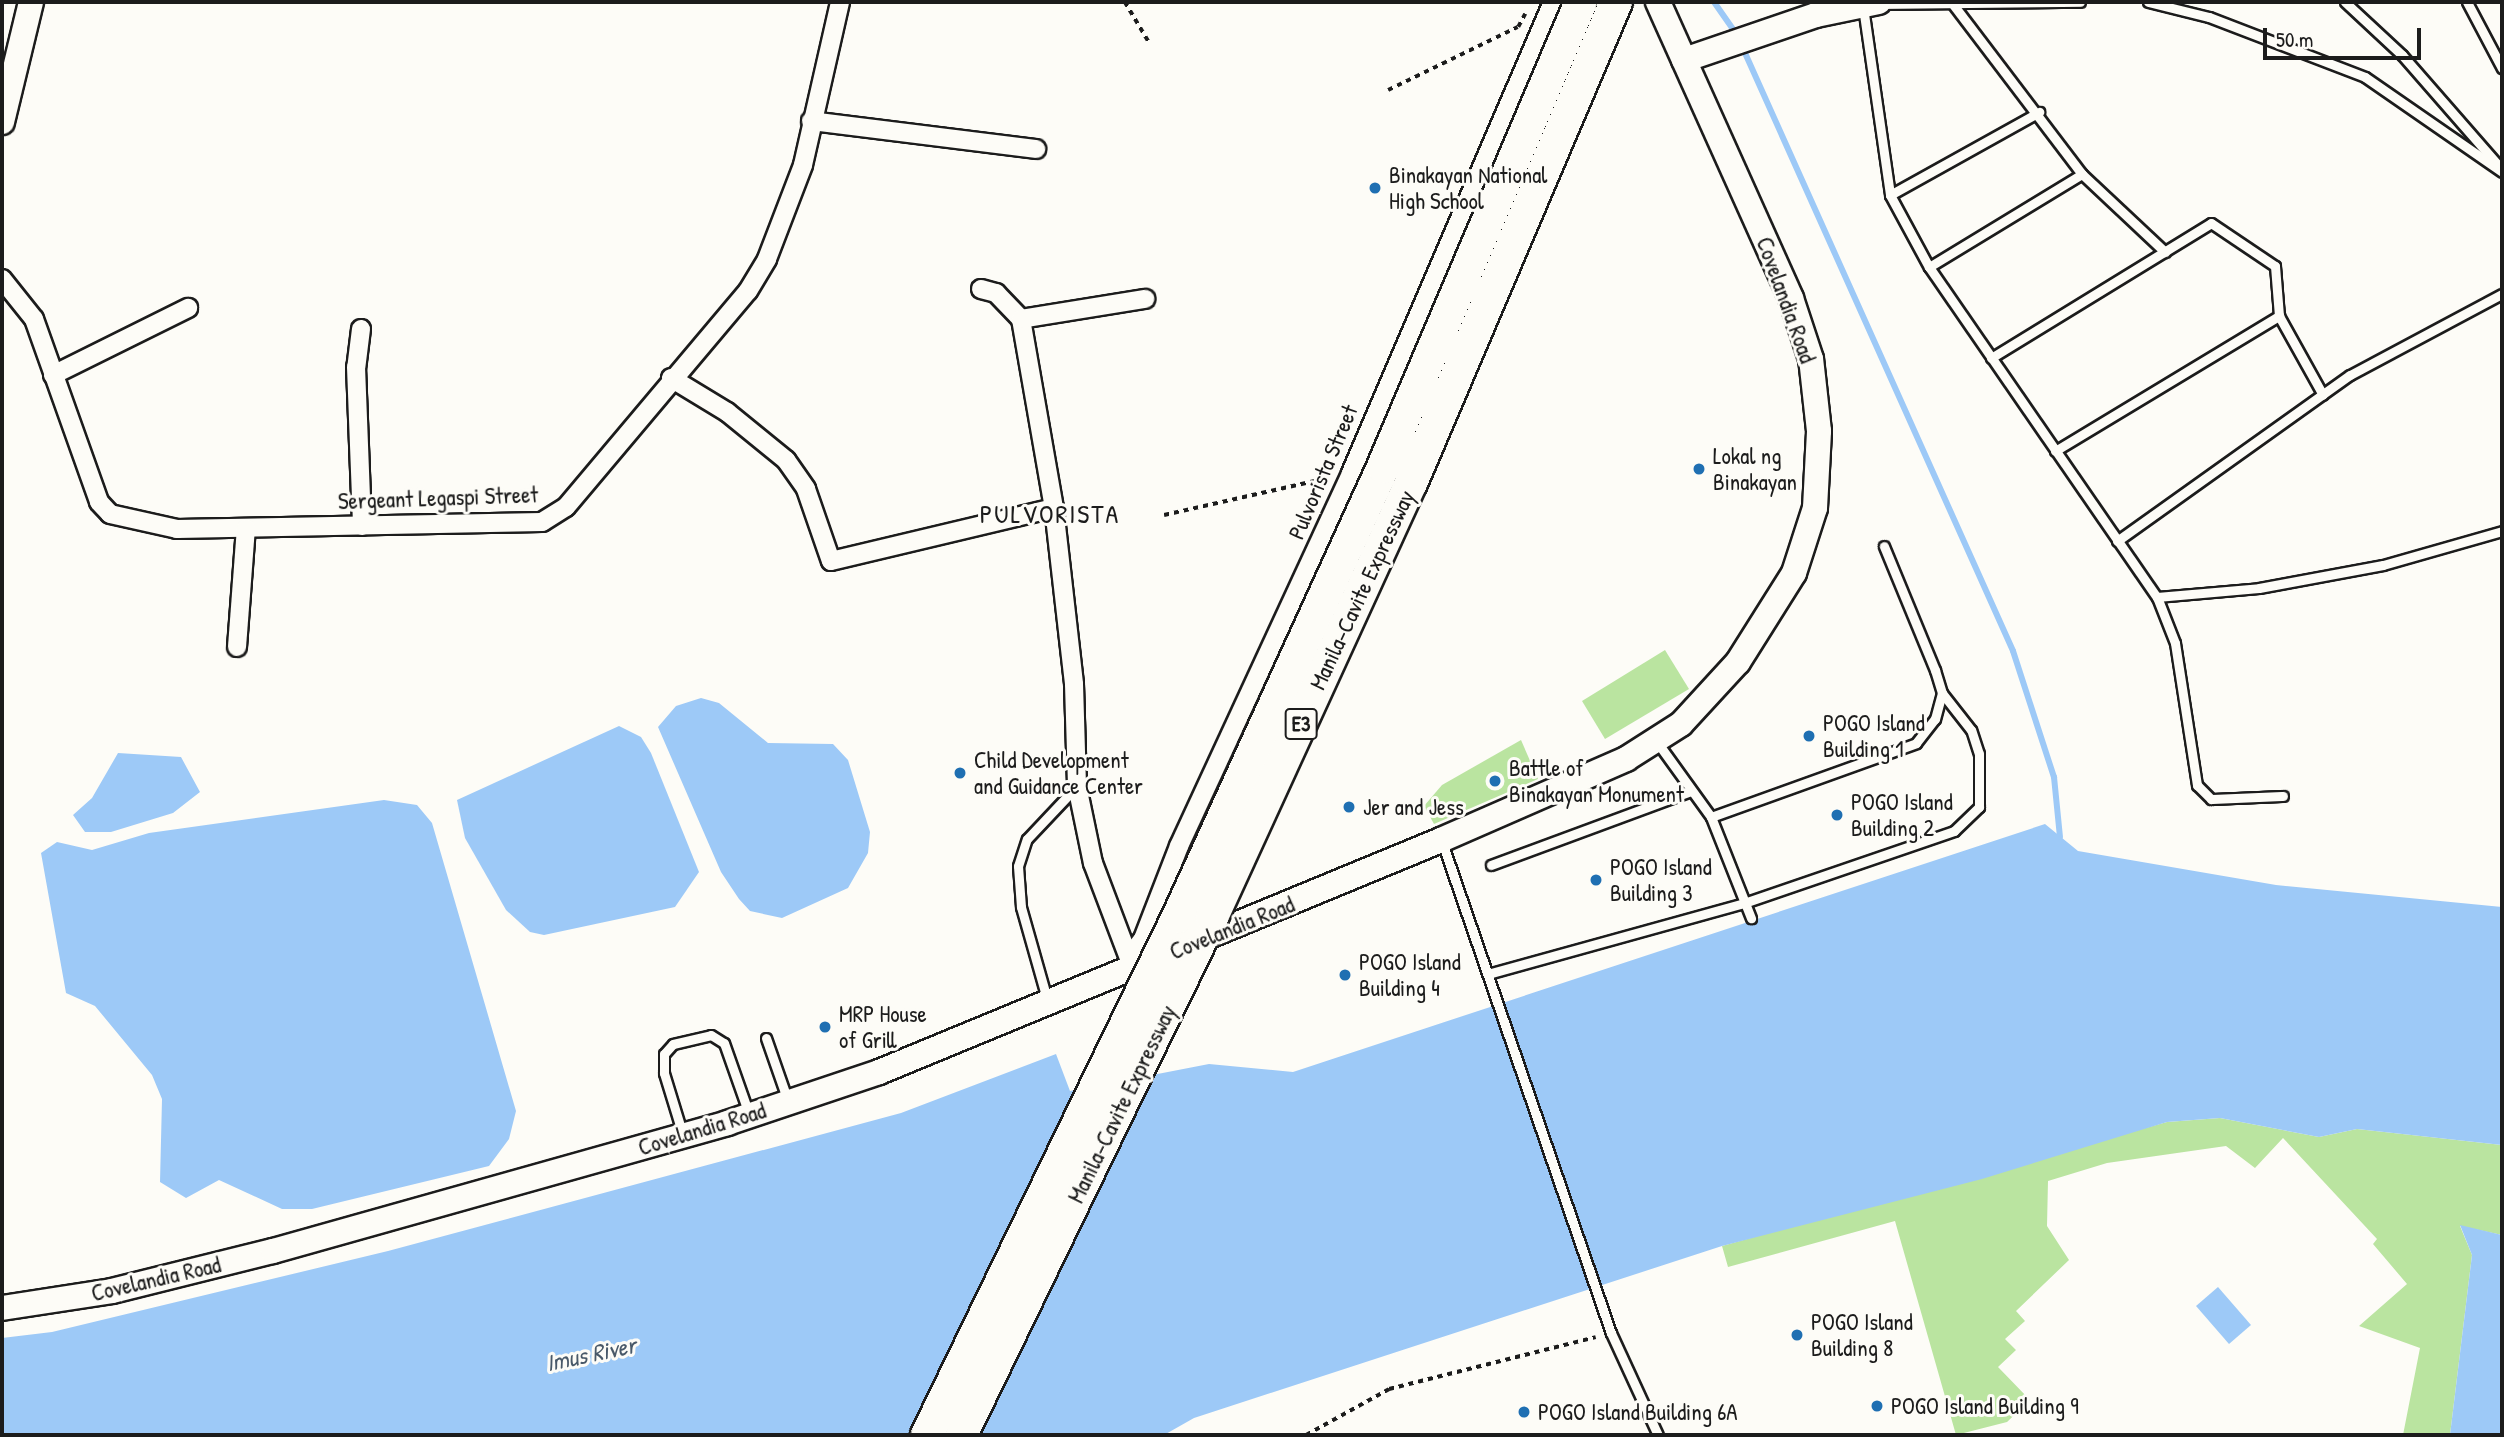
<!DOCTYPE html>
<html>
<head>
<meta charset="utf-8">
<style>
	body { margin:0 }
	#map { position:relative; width:2504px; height:1437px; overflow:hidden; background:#fdfcf7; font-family:"Patrick Hand",sans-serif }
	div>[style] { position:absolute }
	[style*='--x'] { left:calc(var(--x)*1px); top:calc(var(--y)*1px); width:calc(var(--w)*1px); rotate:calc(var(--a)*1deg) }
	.green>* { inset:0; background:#bae4a0 }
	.water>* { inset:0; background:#9dc9f7 }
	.stream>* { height:6px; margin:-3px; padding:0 3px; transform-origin:3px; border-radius:3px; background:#9dc9f7 }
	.path>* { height:3.5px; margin-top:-1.75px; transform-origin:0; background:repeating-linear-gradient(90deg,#1c1c1c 0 5px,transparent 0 10px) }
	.roads { filter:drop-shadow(2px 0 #1c1c1c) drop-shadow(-2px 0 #1c1c1c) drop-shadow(0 2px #1c1c1c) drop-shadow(0 -2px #1c1c1c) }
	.lane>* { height:9px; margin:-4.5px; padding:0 4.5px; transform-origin:4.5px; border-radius:4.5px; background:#fdfcf7 }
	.street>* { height:18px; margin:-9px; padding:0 9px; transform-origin:9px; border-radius:9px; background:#fdfcf7 }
	.secondary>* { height:24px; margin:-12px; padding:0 12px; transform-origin:12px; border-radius:12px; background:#fdfcf7 }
	.bridges { filter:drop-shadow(2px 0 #1c1c1c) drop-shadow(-2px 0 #1c1c1c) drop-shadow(0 2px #1c1c1c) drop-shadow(0 -2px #1c1c1c) }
	.highway-bridge>* { height:32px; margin:-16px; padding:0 16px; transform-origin:16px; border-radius:16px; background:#fdfcf7 }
	.dots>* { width:19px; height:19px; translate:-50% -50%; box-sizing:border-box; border:4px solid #fdfcf7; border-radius:50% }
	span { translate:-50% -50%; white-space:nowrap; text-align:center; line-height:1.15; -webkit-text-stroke:6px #fdfcf7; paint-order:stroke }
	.shield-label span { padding:2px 5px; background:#fdfcf7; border:2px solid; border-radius:5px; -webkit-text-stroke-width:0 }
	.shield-label { font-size:21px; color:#1c1c1c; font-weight:700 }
	.poi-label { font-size:23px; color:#1c1c1c }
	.left { translate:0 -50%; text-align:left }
	.street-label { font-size:23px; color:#1c1c1c }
	.water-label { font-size:24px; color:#495969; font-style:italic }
	.quarter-label { font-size:26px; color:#1c1c1c; letter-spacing:2px }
	.frame { position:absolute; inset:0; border:4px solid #1c1c1c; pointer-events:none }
	.scale { position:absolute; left:2263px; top:28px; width:158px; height:32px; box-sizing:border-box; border:4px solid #1c1c1c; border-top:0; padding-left:9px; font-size:21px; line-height:24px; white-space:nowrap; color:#1c1c1c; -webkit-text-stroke:5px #fdfcf7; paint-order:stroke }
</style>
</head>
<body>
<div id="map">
	<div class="green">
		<i style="clip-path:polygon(1665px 650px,1689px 689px,1605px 739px,1582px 701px)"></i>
		<i style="clip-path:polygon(1521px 740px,1538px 779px,1434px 824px,1424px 806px,1442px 785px)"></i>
		<i style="clip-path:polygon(2220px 1118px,2319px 1137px,2357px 1129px,2502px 1145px,2502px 1235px,2460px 1226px,2472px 1255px,2450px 1435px,2403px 1435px,2420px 1348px,2359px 1326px,2407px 1284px,2373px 1244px,2377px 1239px,2283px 1138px,2255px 1168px,2226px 1146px,2107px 1163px,2048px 1181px,2047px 1226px,2069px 1260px,2016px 1311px,2025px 1321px,2005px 1339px,2016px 1350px,1998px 1367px,2030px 1400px,2007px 1422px,1956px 1435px,1895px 1221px,1728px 1267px,1722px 1246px,2167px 1122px)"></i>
	</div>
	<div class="water">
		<i style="clip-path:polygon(701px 698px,719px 703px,768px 743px,833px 744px,848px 760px,870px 832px,868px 853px,848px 888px,782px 918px,750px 911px,739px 899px,721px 872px,658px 727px,676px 706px)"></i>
		<i style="clip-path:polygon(619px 726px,641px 737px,651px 753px,699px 872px,675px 907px,544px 935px,530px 932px,506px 910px,465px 838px,457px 800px)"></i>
		<i style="clip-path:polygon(118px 753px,181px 757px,200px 792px,173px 813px,111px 832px,85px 832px,73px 815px,92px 798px)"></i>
		<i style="clip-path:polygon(384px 800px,417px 805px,432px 823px,516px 1111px,509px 1139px,489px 1166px,312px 1209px,282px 1209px,219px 1180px,186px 1198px,160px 1182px,162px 1099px,152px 1075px,95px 1006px,66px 993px,41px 853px,57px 842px,92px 850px,149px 833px)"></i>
		<i style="clip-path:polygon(2045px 824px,2078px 851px,2276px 885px,2502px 907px,2502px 1145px,2357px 1129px,2319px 1137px,2220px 1118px,2167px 1122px,1982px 1179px,1722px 1246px,1194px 1418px,1164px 1435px,2px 1435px,2px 1338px,52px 1332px,388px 1251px,901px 1113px,1056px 1054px,1070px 1091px,1209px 1064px,1293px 1072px)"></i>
		<i style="clip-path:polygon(2460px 1225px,2502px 1235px,2502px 1435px,2450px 1435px,2472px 1255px)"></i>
		<i style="clip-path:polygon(2218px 1287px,2251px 1325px,2229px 1344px,2196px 1306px)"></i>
	</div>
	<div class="stream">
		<i style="--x:1714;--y:2;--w:40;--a:55.1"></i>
		<i style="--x:1741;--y:44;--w:665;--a:65.86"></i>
		<i style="--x:2013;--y:651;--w:133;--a:72"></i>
		<i style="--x:2054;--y:777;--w:60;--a:84.3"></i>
	</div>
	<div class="path">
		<i style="--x:1125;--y:2;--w:49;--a:59.2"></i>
		<i style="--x:1388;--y:90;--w:144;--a:-25.9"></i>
		<i style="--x:1518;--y:27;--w:15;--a:-62"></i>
		<i style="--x:1164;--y:515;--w:168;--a:-12.7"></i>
		<i style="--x:1306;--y:1435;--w:95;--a:-29"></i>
		<i style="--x:1389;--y:1389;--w:213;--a:-14.1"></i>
	</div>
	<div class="roads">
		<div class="lane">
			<i style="--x:2148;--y:2;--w:63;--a:13.8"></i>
			<i style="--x:2209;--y:17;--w:167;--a:21"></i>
			<i style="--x:2365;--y:77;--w:167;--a:34.7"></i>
			<i style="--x:2345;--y:2;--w:78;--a:42.9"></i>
			<i style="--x:2402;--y:55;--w:145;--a:48.9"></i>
			<i style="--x:2467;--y:2;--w:75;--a:62.1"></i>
			<i style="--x:1952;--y:3;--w:215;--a:52.8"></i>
			<i style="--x:2082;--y:174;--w:114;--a:43.2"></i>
			<i style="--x:1881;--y:4;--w:199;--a:-0.6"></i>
			<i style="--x:1863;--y:7;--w:190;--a:81.8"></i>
			<i style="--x:1890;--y:195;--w:82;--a:61.6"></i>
			<i style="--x:1929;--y:267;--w:401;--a:55.4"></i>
			<i style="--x:2157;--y:597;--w:49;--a:68.6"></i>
			<i style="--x:2175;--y:643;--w:144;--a:81.2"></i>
			<i style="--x:2197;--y:785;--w:20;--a:45"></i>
			<i style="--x:2211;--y:799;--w:72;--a:-2.4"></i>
			<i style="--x:1890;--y:195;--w:171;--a:-29.1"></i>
			<i style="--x:1929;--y:267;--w:179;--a:-31.3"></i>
			<i style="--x:1991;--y:358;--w:258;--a:-31.5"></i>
			<i style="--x:2211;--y:223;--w:77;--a:33.9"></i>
			<i style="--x:2275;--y:266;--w:50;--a:85.4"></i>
			<i style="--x:2279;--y:316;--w:90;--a:60.9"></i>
			<i style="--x:2055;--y:451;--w:262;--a:-31.1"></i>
			<i style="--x:2117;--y:541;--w:286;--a:-35.5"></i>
			<i style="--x:2350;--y:375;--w:172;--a:-28.1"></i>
			<i style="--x:2157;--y:597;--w:102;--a:-5"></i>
			<i style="--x:2259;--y:588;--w:126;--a:-10.5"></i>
			<i style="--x:2383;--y:565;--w:124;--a:-15.9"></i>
			<i style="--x:1657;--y:742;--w:92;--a:54.2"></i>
			<i style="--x:1711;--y:817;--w:109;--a:68.4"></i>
			<i style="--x:1711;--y:817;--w:218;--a:-19.8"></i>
			<i style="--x:1916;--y:743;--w:31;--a:-52"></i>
			<i style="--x:1935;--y:719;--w:27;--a:-75"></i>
			<i style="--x:1942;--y:693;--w:24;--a:-107"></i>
			<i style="--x:1935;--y:670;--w:134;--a:-112.4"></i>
			<i style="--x:1442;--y:842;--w:519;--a:71.01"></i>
			<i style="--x:1611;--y:1333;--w:112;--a:65.3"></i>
			<i style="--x:1491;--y:865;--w:213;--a:-20.3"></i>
			<i style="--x:1488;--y:974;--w:266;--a:-15.5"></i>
			<i style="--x:1744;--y:903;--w:222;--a:-18.9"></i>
			<i style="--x:1954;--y:831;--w:35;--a:-44"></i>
			<i style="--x:1979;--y:807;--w:53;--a:-90"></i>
			<i style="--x:1979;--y:754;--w:25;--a:-108"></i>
			<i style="--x:1971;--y:730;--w:47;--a:-128.1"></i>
			<i style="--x:1047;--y:999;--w:96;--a:-105.8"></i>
			<i style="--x:1021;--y:907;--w:41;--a:-94.2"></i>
			<i style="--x:1018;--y:866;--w:28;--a:-72"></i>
			<i style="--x:1027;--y:839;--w:73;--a:-46.7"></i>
			<i style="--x:766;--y:1038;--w:67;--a:70.8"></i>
			<i style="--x:682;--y:1132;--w:62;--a:-107"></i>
			<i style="--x:664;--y:1073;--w:19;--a:-90"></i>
			<i style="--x:664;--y:1054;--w:13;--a:-48"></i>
			<i style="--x:673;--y:1044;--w:39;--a:-13"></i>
			<i style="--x:711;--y:1035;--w:15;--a:32"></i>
			<i style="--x:724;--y:1043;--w:75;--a:70.6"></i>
		</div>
		<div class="street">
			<i style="--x:811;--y:121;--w:227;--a:7.1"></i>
			<i style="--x:2;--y:279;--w:51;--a:51.3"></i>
			<i style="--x:34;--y:319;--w:194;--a:70.4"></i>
			<i style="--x:99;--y:502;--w:16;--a:47"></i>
			<i style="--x:110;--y:514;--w:69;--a:12.6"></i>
			<i style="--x:177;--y:529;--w:365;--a:-1.1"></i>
			<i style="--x:542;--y:522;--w:28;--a:-32"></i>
			<i style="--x:566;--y:507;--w:282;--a:-49.9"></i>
			<i style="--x:748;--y:291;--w:37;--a:-59"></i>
			<i style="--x:767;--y:259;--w:101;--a:-69"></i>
			<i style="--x:803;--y:165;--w:167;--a:-77.2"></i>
			<i style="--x:981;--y:289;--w:16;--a:15"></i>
			<i style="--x:996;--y:293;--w:36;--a:46"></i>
			<i style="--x:1021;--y:319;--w:192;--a:80.1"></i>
			<i style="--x:1021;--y:319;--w:126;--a:-9.2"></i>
			<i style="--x:361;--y:329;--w:38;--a:97"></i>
			<i style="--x:356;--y:367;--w:159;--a:87.8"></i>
			<i style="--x:53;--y:375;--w:151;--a:-26.4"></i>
			<i style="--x:671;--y:378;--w:66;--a:31.3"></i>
			<i style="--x:727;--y:412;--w:76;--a:39.1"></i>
			<i style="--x:786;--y:460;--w:35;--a:55"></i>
			<i style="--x:806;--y:489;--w:76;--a:70.9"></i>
			<i style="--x:831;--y:561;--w:229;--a:-13.4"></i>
			<i style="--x:1054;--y:508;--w:177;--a:83.5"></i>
			<i style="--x:1074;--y:684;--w:102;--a:88.3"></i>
			<i style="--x:1077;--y:786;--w:79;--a:78.3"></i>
			<i style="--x:1093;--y:863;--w:110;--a:69.3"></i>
			<i style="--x:237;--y:647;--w:119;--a:-85.7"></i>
			<i style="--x:1129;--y:957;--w:23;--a:-52"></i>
			<i style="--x:1143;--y:939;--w:100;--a:-68.8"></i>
			<i style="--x:1179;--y:846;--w:411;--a:-65.2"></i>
			<i style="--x:1351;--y:473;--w:512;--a:-66.79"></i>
		</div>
		<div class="secondary">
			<i style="--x:1684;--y:60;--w:139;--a:-18.8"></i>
			<i style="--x:1816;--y:15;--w:64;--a:-11.7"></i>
			<i style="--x:2;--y:122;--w:123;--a:-76.4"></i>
			<i style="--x:2;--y:1308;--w:111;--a:-8.8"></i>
			<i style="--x:112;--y:1291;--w:166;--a:-14"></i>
			<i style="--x:273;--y:1251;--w:472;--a:-15.7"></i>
			<i style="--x:727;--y:1123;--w:160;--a:-18.5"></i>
			<i style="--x:879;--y:1072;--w:608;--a:-22.43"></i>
			<i style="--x:1441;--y:840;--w:202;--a:-23.6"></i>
			<i style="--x:1626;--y:759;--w:65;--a:-32.5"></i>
			<i style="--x:1681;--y:724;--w:84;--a:-47.4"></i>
			<i style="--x:1738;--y:662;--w:105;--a:-57.8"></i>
			<i style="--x:1794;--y:573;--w:68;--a:-72.1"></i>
			<i style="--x:1815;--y:508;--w:77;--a:-87"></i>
			<i style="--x:1819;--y:431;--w:72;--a:-96.3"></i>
			<i style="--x:1811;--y:359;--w:64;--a:-108.2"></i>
			<i style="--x:1791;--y:298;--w:325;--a:-114.2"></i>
		</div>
	</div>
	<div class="bridges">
		<div class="highway-bridge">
			<i style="--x:927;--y:1435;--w:576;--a:-64.15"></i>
			<i style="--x:1178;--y:917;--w:494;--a:-65.5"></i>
			<i style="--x:1383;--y:467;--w:505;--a:-66.94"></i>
			<i style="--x:961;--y:1435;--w:576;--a:-64.15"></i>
			<i style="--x:1212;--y:917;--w:477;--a:-65.4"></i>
			<i style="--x:1411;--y:483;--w:523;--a:-66.92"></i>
		</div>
	</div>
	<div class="dots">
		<i style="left:1375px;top:188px;background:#1f6fb2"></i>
		<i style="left:1699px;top:469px;background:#1f6fb2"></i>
		<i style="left:1809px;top:736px;background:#1f6fb2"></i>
		<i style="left:960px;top:773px;background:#1f6fb2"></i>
		<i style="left:1495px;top:781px;background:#1f6fb2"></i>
		<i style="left:1349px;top:807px;background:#1f6fb2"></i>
		<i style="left:1837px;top:815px;background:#1f6fb2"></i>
		<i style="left:1596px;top:880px;background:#1f6fb2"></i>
		<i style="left:1345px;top:975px;background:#1f6fb2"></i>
		<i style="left:825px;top:1027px;background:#1f6fb2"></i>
		<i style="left:1797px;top:1335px;background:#1f6fb2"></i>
		<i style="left:1877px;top:1406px;background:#1f6fb2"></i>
		<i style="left:1524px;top:1412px;background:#1f6fb2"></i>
	</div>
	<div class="shield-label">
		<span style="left:1301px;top:724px">E3</span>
	</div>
	<div class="poi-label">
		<span class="left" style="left:1389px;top:188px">Binakayan National<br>High School</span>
		<span class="left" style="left:1713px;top:469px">Lokal ng<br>Binakayan</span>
		<span class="left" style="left:1823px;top:736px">POGO Island<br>Building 1</span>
		<span class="left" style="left:974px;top:773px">Child Development<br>and Guidance Center</span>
		<span class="left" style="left:1509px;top:781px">Battle of<br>Binakayan Monument</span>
		<span class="left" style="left:1851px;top:815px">POGO Island<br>Building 2</span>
		<span class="left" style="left:1363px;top:807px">Jer and Jess</span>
		<span class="left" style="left:1610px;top:880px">POGO Island<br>Building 3</span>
		<span class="left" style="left:1359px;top:975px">POGO Island<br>Building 4</span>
		<span class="left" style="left:839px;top:1027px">MRP House<br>of Grill</span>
		<span class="left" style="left:1811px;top:1335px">POGO Island<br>Building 8</span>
		<span class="left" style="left:1891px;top:1406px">POGO Island Building 9</span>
		<span class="left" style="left:1538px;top:1412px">POGO Island Building 6A</span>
	</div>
	<div class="street-label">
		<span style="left:1786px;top:300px;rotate:70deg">Covelandia Road</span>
		<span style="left:1323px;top:472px;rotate:-67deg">Pulvorista Street</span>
		<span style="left:438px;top:498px;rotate:-2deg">Sergeant Legaspi Street</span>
		<span style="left:1362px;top:590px;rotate:-65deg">Manila–Cavite Expressway</span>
		<span style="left:1232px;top:928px;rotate:-22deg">Covelandia Road</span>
		<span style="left:1122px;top:1104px;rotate:-64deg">Manila–Cavite Expressway</span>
		<span style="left:702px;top:1129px;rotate:-17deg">Covelandia Road</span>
		<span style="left:156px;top:1279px;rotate:-13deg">Covelandia Road</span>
	</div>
	<div class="water-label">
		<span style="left:591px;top:1354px;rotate:-12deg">Imus River</span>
	</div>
	<div class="quarter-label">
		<span style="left:1050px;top:514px">PULVORISTA</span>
	</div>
	<div class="frame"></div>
	<div class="scale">50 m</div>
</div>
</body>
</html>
